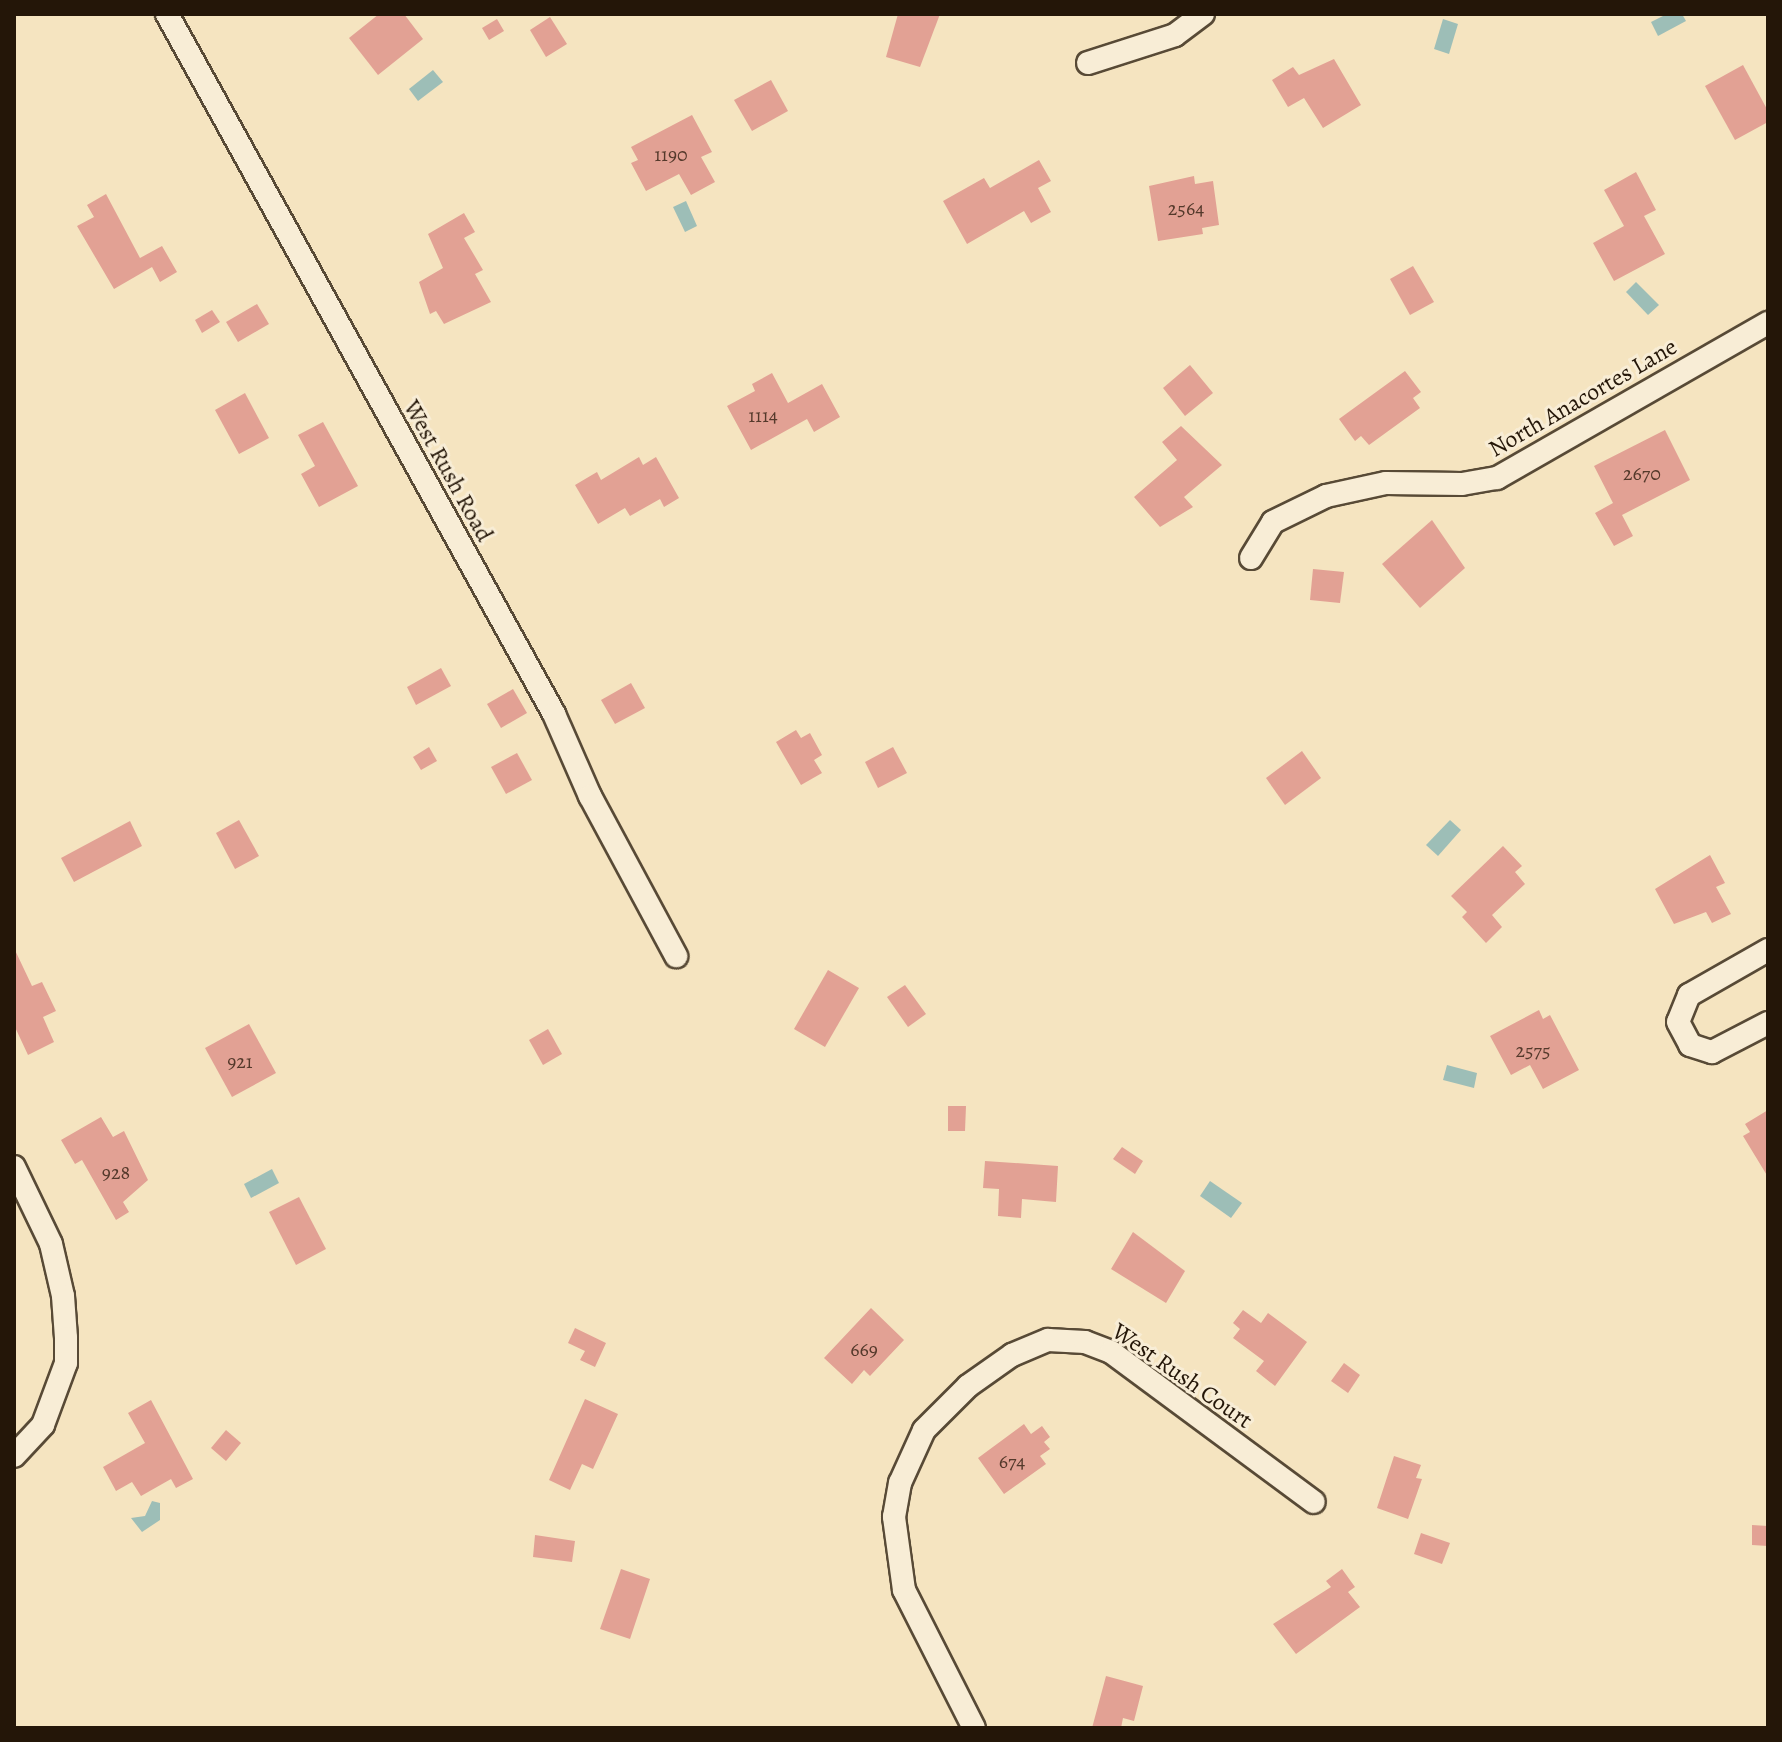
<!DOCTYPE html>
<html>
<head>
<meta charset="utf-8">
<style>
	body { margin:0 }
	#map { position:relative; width:1782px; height:1742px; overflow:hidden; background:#f5e4c0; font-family:Alegreya,serif }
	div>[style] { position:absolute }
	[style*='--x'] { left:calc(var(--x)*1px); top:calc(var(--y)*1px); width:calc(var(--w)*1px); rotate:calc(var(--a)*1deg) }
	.water>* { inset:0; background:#9dbeb7 }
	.building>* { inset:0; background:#e2a194 }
	.roads { filter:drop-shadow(2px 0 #584a36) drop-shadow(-2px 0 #584a36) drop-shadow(0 2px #584a36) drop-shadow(0 -2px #584a36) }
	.minor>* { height:22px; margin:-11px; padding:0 11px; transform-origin:11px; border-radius:11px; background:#f8edd6 }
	span { translate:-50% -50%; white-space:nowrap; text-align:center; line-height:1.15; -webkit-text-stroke:6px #f8edd6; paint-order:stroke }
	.number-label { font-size:20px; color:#54392b }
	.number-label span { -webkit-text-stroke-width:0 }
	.street-label { font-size:24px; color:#241608 }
	.frame { position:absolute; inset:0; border:16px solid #241608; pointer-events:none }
</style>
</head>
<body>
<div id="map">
	<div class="water">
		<i style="clip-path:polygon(1667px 14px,1682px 14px,1686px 21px,1658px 36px,1651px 22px)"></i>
		<i style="clip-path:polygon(1443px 19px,1458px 24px,1449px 54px,1434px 49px)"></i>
		<i style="clip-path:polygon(433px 70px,443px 82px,418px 101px,409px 89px)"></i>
		<i style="clip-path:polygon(686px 201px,697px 226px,685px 232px,673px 207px)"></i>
		<i style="clip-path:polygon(1636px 282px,1659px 305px,1648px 315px,1626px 292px)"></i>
		<i style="clip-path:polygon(1450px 820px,1461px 830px,1438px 856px,1426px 845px)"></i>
		<i style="clip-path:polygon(1447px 1065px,1477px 1073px,1474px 1088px,1443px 1080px)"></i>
		<i style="clip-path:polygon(272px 1169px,279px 1183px,251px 1198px,244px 1184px)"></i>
		<i style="clip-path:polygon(1210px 1181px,1242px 1203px,1231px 1218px,1200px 1196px)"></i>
		<i style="clip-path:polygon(152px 1501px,160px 1503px,160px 1520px,142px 1532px,131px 1518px,145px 1516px)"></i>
	</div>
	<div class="building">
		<i style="clip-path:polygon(379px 14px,404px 14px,423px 39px,378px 75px,349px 38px)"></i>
		<i style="clip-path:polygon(898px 14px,940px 14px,920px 67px,886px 57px)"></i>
		<i style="clip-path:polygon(550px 17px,567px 44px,546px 57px,530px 30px)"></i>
		<i style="clip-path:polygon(497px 19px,504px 31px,489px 40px,482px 28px)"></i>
		<i style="clip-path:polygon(1334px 59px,1361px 105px,1323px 128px,1304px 98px,1288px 107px,1272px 80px,1293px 67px,1299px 75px)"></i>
		<i style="clip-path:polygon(1743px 65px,1768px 111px,1768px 122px,1735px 140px,1705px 86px)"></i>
		<i style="clip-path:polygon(771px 80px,788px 111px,752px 131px,734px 100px)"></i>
		<i style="clip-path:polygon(692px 115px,712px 152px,701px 157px,715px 182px,691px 195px,679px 174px,646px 191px,631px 163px,638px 160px,631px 147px)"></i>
		<i style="clip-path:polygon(1039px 160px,1051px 181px,1038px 188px,1051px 212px,1031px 223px,1024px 211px,967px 244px,943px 201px,984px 178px,990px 188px)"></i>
		<i style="clip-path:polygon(1636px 172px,1656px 210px,1644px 216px,1665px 254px,1614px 281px,1593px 243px,1624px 226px,1604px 190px)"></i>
		<i style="clip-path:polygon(1194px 176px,1195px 184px,1213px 181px,1219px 225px,1202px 228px,1203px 234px,1158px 241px,1149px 186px)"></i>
		<i style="clip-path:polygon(106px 194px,140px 258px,162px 246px,177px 272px,160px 282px,152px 267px,114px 289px,77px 226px,94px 217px,87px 205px)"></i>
		<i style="clip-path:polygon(464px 213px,475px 232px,464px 238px,483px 270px,475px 274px,491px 302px,444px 324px,436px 311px,430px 314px,419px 282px,443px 268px,428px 234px)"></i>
		<i style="clip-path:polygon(1413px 266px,1434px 302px,1410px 315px,1390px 279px)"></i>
		<i style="clip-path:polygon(257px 304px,269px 324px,238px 342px,226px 322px)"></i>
		<i style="clip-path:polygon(212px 310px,220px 322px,202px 333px,195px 320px)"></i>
		<i style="clip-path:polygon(1190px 365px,1213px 393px,1185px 416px,1163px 388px)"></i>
		<i style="clip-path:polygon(1405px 371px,1421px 392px,1413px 398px,1420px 408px,1369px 445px,1361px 436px,1355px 441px,1339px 419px)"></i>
		<i style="clip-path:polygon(772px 373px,788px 403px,822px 384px,840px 417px,814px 432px,807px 419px,751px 450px,727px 406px,755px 391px,752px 384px)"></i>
		<i style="clip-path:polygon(245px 393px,269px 438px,239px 454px,215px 410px)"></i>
		<i style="clip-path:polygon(323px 422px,358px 486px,319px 507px,301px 474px,315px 466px,298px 435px)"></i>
		<i style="clip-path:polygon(1181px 426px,1222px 465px,1184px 497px,1193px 507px,1160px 527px,1134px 497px,1177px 460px,1162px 442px)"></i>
		<i style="clip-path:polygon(1665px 430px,1690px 480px,1622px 515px,1633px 536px,1614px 546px,1595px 513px,1613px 503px,1594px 466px)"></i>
		<i style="clip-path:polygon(639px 457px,643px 465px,656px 457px,679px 498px,664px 507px,660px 499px,630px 516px,625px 508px,598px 524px,575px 485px,597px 472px,601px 480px)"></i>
		<i style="clip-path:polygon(1432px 520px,1465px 568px,1420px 608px,1382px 564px)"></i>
		<i style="clip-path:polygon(1313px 569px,1344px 572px,1340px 603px,1310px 600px)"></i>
		<i style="clip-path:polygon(441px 668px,451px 686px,416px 705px,407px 687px)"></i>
		<i style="clip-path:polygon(631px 683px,645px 708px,615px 724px,601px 700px)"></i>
		<i style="clip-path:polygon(513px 689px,527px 713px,501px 728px,487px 704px)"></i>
		<i style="clip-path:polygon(796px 730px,801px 738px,810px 733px,822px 755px,814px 760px,822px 773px,801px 785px,776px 742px)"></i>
		<i style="clip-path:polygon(429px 747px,437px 761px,421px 770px,413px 757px)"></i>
		<i style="clip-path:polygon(893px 747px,907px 773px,878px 788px,865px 762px)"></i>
		<i style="clip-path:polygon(1302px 751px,1321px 778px,1285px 805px,1266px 778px)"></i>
		<i style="clip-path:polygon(517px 753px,532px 780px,506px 794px,491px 767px)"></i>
		<i style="clip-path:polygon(239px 820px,259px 856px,235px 869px,216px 833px)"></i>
		<i style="clip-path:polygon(130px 821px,142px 846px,74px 882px,61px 858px)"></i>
		<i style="clip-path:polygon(1503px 846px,1522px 866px,1515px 872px,1525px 884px,1492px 915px,1502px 927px,1486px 943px,1462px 917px,1467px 912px,1451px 896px)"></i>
		<i style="clip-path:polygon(1710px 855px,1725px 883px,1716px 887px,1731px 914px,1712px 923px,1706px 912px,1674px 924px,1655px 889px)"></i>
		<i style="clip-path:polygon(14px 948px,32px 986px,42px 982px,56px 1011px,43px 1017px,54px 1042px,28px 1055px,14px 1025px)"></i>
		<i style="clip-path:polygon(828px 970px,859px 988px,825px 1047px,794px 1029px)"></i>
		<i style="clip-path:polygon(905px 985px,926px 1014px,908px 1027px,887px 997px)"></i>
		<i style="clip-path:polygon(1539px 1010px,1543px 1019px,1550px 1015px,1579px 1070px,1543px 1089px,1530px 1065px,1511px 1075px,1490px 1036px)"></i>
		<i style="clip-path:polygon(249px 1024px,276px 1073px,232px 1097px,205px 1048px)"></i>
		<i style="clip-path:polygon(548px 1029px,562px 1054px,543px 1065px,529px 1040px)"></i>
		<i style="clip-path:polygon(948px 1106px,966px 1106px,965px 1131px,948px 1131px)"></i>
		<i style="clip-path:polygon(1768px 1110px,1768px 1177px,1743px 1136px,1750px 1132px,1745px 1124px)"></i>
		<i style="clip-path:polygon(101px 1117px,113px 1137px,124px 1131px,148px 1180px,123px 1202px,129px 1212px,116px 1220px,82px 1160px,75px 1164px,61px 1140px)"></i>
		<i style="clip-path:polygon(1122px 1147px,1143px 1161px,1135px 1174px,1113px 1159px)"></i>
		<i style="clip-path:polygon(985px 1161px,1058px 1166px,1056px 1202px,1022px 1199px,1021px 1218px,998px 1216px,999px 1189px,983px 1188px)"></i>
		<i style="clip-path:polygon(299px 1197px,326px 1249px,296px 1265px,269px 1212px)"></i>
		<i style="clip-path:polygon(1133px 1232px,1185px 1271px,1166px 1303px,1111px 1269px)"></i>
		<i style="clip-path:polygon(871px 1308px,904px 1340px,870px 1376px,864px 1370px,852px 1384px,824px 1358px)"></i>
		<i style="clip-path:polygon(1243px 1310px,1261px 1323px,1268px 1313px,1307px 1342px,1275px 1386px,1256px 1371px,1264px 1361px,1233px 1338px,1240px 1329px,1233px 1323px)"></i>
		<i style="clip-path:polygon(575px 1328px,606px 1343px,595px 1367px,580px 1360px,585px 1351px,568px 1343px)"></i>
		<i style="clip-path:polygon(1344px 1363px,1360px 1375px,1348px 1393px,1331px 1381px)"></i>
		<i style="clip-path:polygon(585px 1399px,618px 1414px,593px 1469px,582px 1464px,570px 1490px,549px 1480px)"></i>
		<i style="clip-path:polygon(151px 1400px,193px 1479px,176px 1488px,171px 1479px,141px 1496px,132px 1482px,116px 1491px,103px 1467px,145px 1443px,128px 1413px)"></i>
		<i style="clip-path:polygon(1024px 1424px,1031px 1434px,1042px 1426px,1050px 1437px,1044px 1442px,1050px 1449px,1040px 1456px,1046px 1464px,1004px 1494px,978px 1458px)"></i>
		<i style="clip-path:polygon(226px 1430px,241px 1443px,226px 1461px,211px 1448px)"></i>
		<i style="clip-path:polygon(1394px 1456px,1421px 1465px,1416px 1478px,1422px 1479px,1408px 1519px,1377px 1508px)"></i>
		<i style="clip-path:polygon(1752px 1525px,1768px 1526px,1768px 1546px,1752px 1545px)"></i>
		<i style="clip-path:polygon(1421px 1533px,1450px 1543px,1442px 1564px,1414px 1554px)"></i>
		<i style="clip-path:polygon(535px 1535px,575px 1541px,572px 1562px,533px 1557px)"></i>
		<i style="clip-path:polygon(621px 1569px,650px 1579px,630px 1639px,600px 1629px)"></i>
		<i style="clip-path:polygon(1342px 1569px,1355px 1587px,1348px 1592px,1360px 1607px,1296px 1654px,1273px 1624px,1331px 1587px,1326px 1581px)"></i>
		<i style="clip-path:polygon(1106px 1676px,1143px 1686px,1134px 1721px,1123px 1718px,1121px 1728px,1092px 1728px)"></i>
	</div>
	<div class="roads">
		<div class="minor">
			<i style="--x:167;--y:14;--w:800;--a:61.06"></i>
			<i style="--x:554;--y:714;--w:90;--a:66.3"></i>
			<i style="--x:590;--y:796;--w:182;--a:61.7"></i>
			<i style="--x:1088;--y:63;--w:91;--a:-17.8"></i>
			<i style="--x:1175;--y:35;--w:35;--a:-37"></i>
			<i style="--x:1251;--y:558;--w:42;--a:-58.6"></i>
			<i style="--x:1273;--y:522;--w:59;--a:-26.1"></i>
			<i style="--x:1326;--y:496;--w:61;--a:-12.2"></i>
			<i style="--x:1386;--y:483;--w:76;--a:0.8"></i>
			<i style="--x:1462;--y:484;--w:36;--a:-10"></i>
			<i style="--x:1497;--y:478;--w:312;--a:-29.8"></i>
			<i style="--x:1768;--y:950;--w:91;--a:150.3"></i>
			<i style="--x:1689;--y:995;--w:29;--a:112"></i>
			<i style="--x:1678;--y:1022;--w:26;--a:62"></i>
			<i style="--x:1690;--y:1045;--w:23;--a:18"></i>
			<i style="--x:1712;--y:1052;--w:63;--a:-27.4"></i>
			<i style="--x:14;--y:1167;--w:85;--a:64.3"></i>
			<i style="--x:51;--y:1244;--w:53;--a:77"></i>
			<i style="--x:63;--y:1296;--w:42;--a:85.9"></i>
			<i style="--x:66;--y:1338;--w:25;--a:90"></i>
			<i style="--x:66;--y:1363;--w:66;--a:110.4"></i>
			<i style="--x:43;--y:1425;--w:42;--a:133.1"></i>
			<i style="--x:974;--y:1728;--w:155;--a:-116.9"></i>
			<i style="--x:904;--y:1590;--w:74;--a:-97.8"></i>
			<i style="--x:894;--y:1517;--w:35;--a:-80"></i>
			<i style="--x:900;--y:1483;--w:58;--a:-65.6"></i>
			<i style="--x:924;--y:1430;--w:62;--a:-45"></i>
			<i style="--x:968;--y:1386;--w:54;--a:-35.2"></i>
			<i style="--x:1012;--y:1355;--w:39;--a:-23"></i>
			<i style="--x:1048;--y:1340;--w:37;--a:3"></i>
			<i style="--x:1085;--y:1342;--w:28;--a:21"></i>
			<i style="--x:1111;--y:1352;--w:252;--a:36.5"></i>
		</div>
	</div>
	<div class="number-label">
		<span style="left:671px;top:154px">1190</span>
		<span style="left:1186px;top:208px">2564</span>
		<span style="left:763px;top:415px">1114</span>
		<span style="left:1642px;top:473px">2670</span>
		<span style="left:1533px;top:1050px">2575</span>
		<span style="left:240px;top:1061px">921</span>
		<span style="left:116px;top:1172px">928</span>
		<span style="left:864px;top:1349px">669</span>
		<span style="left:1012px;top:1461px">674</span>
	</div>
	<div class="street-label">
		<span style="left:1583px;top:398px;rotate:-30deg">North Anacortes Lane</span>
		<span style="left:448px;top:471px;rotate:61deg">West Rush Road</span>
		<span style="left:1182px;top:1376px;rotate:35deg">West Rush Court</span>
	</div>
	<div class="frame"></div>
</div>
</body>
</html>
